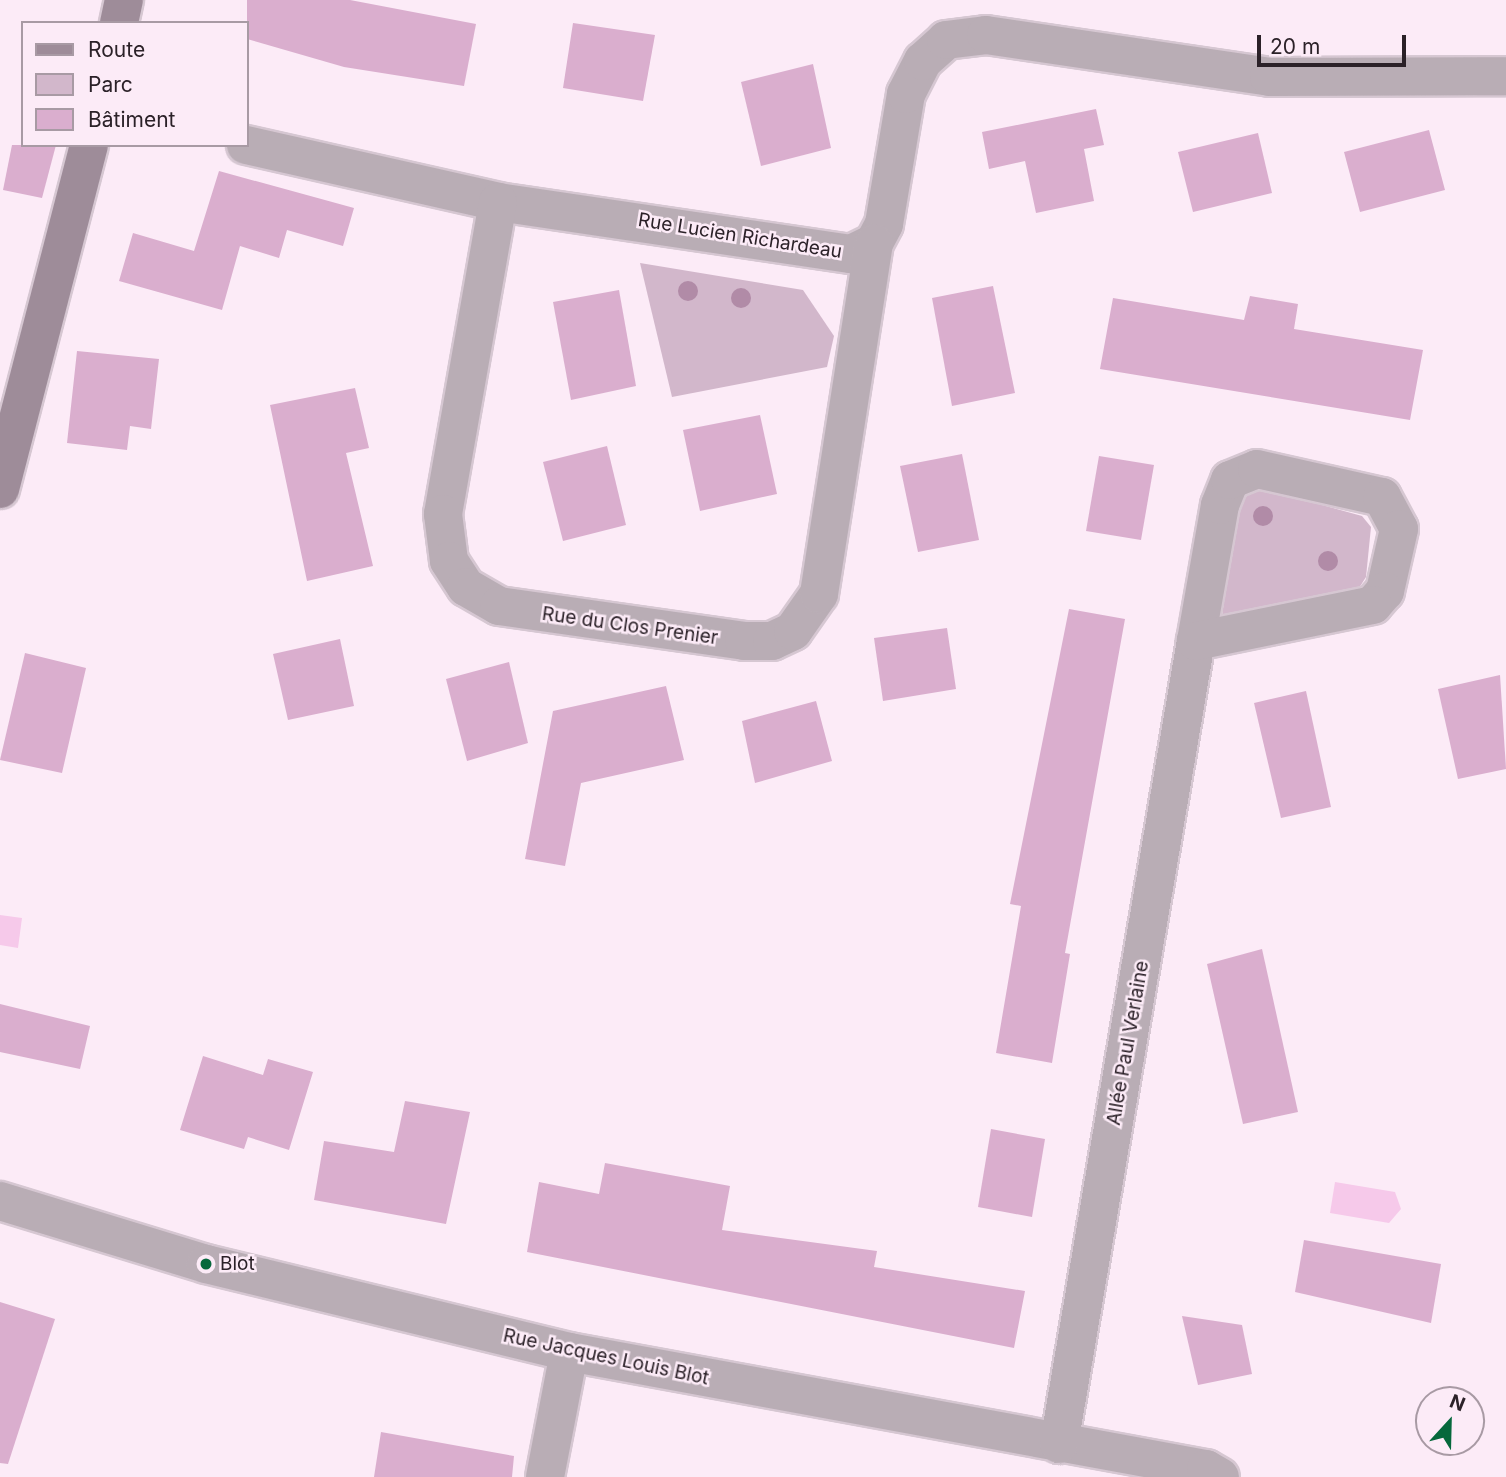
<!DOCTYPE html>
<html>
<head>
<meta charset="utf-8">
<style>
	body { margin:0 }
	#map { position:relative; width:1506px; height:1477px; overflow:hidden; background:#fcebf7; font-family:Inter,sans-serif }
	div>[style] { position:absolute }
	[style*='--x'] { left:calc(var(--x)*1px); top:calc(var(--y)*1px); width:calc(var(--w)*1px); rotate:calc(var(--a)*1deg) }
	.green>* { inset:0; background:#d2b7cb }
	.water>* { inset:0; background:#f6c9ea }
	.building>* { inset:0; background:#daaece }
	.roads { filter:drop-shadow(2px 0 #d6c7d2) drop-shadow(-2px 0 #d6c7d2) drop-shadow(0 2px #d6c7d2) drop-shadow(0 -2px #d6c7d2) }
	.street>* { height:38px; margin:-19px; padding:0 19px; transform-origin:19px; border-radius:19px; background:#b9adb5 }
	.secondary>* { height:38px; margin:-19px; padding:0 19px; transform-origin:19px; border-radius:19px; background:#9e8c99 }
	.trees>* { width:20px; height:20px; margin:-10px; border-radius:50%; background:#b18ba7 }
	.dots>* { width:19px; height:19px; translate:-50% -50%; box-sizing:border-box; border:4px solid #fcebf7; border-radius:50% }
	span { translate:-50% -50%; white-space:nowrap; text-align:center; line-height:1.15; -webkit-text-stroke:5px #fcebf7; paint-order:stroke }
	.street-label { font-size:19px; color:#2b2128 }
	.poi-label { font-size:19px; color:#2b2128 }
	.left { translate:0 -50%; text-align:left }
	.legend { position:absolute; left:21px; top:21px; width:228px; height:126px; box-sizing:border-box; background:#fcebf7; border:2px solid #a89aa4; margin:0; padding:9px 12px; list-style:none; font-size:21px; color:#2b2128 }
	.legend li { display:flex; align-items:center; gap:14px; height:35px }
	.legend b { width:35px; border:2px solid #a89aa4 }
	.north { position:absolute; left:1415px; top:1386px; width:70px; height:70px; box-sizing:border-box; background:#fcebf7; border:2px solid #a89aa4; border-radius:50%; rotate:22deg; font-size:19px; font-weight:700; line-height:28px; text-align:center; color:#2b2128 }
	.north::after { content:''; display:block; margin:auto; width:24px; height:32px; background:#06683c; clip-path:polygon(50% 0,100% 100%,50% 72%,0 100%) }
	.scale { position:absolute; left:1257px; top:35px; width:149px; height:32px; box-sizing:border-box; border:4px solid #2b2128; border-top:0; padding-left:9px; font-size:21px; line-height:24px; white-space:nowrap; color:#2b2128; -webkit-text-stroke:5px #fcebf7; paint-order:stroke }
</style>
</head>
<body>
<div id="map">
	<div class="green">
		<i style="clip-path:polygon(640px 263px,803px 290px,834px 336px,827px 367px,672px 397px)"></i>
		<i style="clip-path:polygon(1257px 487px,1362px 516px,1371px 527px,1366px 577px,1359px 588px,1222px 616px,1235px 519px,1241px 501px)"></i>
	</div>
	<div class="water">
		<i style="clip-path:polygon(0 915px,22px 918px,18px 948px,0 945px)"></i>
		<i style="clip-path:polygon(1335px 1182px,1395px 1192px,1401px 1209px,1389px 1223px,1330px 1213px)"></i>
	</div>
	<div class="building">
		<i style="clip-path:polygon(247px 0,350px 0,476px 24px,464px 86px,344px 67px,247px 39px)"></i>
		<i style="clip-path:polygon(573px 23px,655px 35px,643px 101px,563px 88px)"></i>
		<i style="clip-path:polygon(813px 64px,831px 148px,761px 166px,741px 82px)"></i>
		<i style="clip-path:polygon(1096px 109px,1104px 145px,1084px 149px,1094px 201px,1036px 213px,1025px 161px,989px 169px,982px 132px)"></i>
		<i style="clip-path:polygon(1429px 130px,1445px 190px,1360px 212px,1344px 152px)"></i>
		<i style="clip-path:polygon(1258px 133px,1272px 193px,1193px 212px,1178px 152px)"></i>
		<i style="clip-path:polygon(12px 145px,56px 145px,42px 198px,3px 190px)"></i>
		<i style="clip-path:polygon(219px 171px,354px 208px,343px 246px,287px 230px,279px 258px,240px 246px,222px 310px,119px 281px,133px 233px,194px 251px)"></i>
		<i style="clip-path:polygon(993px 286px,1015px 393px,952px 406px,932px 298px)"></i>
		<i style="clip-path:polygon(619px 290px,636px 386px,571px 400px,553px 302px)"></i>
		<i style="clip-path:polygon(1250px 296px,1298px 304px,1294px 329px,1423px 350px,1410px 420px,1100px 369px,1113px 298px,1244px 320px)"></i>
		<i style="clip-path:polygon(77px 351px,159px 359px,151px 429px,130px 426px,127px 450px,67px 443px)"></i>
		<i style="clip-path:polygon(355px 388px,369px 448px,346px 453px,373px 566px,307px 581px,270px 405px)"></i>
		<i style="clip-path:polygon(760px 415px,777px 494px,700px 511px,683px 430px)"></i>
		<i style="clip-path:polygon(607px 446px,626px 525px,563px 541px,543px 462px)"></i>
		<i style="clip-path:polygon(962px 454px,979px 540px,918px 552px,900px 466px)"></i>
		<i style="clip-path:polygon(1099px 456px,1154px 465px,1141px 540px,1086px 531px)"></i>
		<i style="clip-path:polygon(1069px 609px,1125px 619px,1065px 953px,1070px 954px,1052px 1063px,996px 1053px,1021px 906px,1010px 904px)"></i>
		<i style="clip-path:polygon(947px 628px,956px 689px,883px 701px,874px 638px)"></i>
		<i style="clip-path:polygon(340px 639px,354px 706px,288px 720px,273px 654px)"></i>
		<i style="clip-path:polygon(25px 653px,86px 668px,62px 773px,0 760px)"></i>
		<i style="clip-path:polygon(509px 662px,528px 743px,467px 761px,446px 679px)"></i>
		<i style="clip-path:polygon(1500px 675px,1506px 769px,1458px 779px,1438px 689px)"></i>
		<i style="clip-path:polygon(666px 686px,684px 760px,581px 783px,565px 866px,525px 859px,553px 711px)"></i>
		<i style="clip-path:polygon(1306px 691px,1331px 807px,1281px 818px,1254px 703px)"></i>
		<i style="clip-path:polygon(816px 701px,832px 761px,755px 783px,742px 721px)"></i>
		<i style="clip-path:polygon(1262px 949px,1298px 1112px,1243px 1124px,1207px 964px)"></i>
		<i style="clip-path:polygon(0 1004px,90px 1026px,80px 1069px,0 1052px)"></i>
		<i style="clip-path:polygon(203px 1056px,263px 1075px,268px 1059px,313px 1072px,289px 1150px,248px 1137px,244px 1149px,180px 1130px)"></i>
		<i style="clip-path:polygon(405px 1101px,470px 1112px,446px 1224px,314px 1200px,324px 1141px,394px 1152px)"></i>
		<i style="clip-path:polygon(991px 1129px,1045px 1139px,1032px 1217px,978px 1207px)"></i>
		<i style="clip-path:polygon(605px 1163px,730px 1186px,722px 1230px,877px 1251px,874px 1267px,1025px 1291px,1014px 1348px,527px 1252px,539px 1182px,599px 1194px)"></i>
		<i style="clip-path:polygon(1304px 1240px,1441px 1264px,1431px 1323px,1295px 1292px)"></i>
		<i style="clip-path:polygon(0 1302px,55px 1319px,8px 1464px,0 1463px)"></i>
		<i style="clip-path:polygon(1182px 1316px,1242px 1325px,1252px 1374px,1198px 1385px)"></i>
		<i style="clip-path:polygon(381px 1432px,514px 1456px,512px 1477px,374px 1477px)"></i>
	</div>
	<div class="roads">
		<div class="street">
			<i style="--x:246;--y:145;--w:258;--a:12.7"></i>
			<i style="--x:498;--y:202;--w:357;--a:8.4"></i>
			<i style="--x:851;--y:254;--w:25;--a:-26"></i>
			<i style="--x:874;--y:243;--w:21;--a:-62"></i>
			<i style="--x:884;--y:224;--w:132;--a:-80.4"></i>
			<i style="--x:906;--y:94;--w:37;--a:-63"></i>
			<i style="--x:923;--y:61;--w:31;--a:-42"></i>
			<i style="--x:946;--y:40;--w:40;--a:-7.1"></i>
			<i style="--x:986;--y:35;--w:286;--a:8.4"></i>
			<i style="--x:1269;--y:77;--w:237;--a:-0.2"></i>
			<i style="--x:498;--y:202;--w:317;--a:100"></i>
			<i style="--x:443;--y:514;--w:47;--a:82.7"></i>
			<i style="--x:449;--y:561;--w:31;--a:57"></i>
			<i style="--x:466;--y:587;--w:38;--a:30"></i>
			<i style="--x:499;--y:606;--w:247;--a:8.1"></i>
			<i style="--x:744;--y:641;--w:28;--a:0"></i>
			<i style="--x:772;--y:641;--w:23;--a:-25"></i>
			<i style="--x:793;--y:631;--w:45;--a:-54.9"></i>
			<i style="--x:819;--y:594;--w:355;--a:-81.1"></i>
			<i style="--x:0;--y:1201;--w:215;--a:17"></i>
			<i style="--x:206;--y:1264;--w:374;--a:13.6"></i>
			<i style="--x:569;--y:1352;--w:648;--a:10.41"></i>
			<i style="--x:1206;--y:1469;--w:16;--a:30"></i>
			<i style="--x:1059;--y:1444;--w:815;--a:-80.32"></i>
			<i style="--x:1196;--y:641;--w:138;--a:-80"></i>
			<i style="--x:1220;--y:505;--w:27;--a:-68"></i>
			<i style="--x:1230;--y:480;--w:29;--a:-22"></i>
			<i style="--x:1257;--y:469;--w:128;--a:12.6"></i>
			<i style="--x:1382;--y:497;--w:36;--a:62"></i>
			<i style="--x:1399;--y:529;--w:64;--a:102.7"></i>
			<i style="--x:1385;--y:591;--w:18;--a:131"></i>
			<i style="--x:1373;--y:605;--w:181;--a:168.5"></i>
			<i style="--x:545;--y:1477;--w:127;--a:-79.1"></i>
		</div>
		<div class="secondary">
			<i style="--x:119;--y:23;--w:24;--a:-78"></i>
			<i style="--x:0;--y:489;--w:355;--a:-75.5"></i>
		</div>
	</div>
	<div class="trees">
		<i style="left:688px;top:291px"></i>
		<i style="left:741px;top:298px"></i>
		<i style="left:1263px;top:516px"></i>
		<i style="left:1328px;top:561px"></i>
	</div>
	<div class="dots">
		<i style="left:206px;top:1264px;background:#06683c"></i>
	</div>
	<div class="street-label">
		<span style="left:740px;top:236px;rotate:9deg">Rue Lucien Richardeau</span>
		<span style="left:630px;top:626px;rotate:8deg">Rue du Clos Prenier</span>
		<span style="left:1128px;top:1043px;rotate:-80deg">Allée Paul Verlaine</span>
		<span style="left:606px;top:1357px;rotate:12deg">Rue Jacques Louis Blot</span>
	</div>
	<div class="poi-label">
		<span class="left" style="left:220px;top:1264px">Blot</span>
	</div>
	<ul class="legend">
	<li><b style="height:9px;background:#9e8c99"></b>Route</li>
	<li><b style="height:19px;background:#d2b7cb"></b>Parc</li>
	<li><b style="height:19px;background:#daaece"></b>Bâtiment</li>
	</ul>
	<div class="north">N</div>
	<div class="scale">20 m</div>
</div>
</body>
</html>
